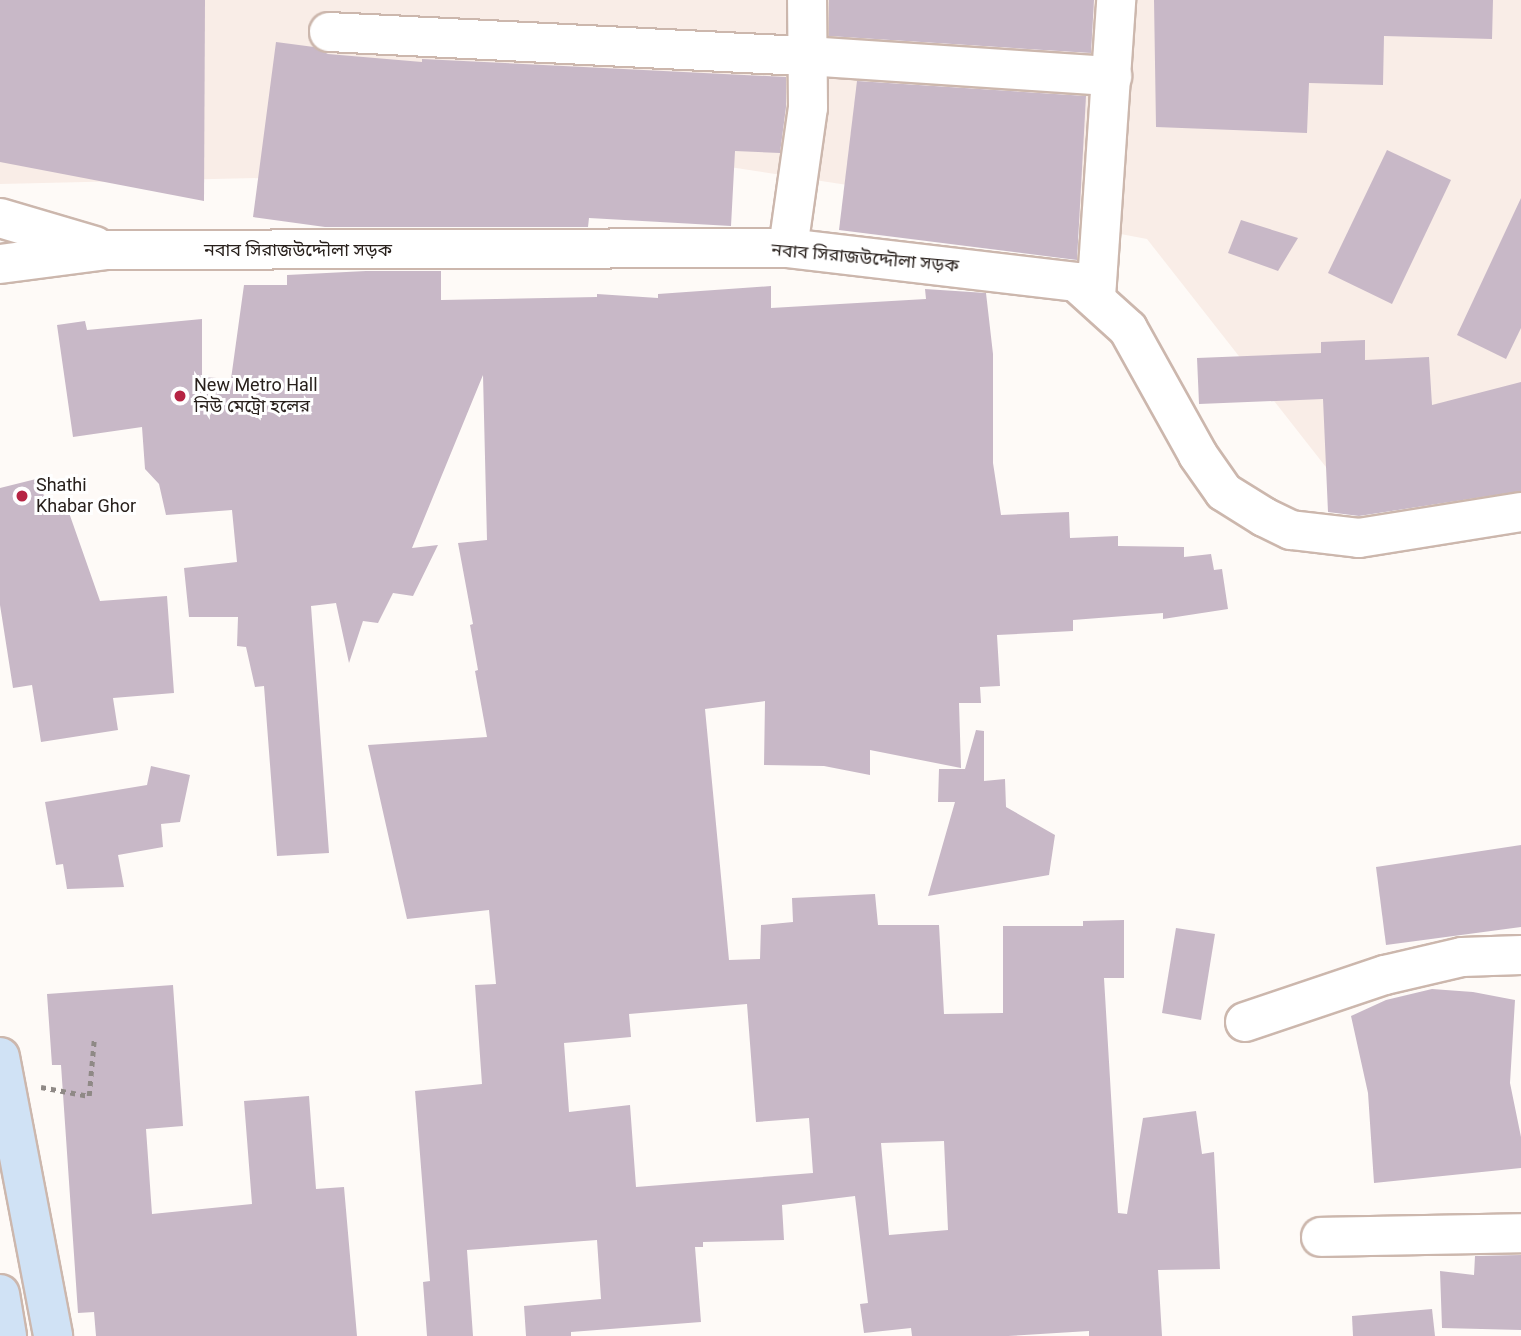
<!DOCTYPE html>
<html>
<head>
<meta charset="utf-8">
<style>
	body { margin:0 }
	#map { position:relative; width:1521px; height:1336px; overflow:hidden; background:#fefaf7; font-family:Roboto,"Noto Sans Bengali",sans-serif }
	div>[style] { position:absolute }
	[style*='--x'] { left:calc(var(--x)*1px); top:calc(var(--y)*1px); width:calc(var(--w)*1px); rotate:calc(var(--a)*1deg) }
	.built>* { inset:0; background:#f9ede7 }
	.building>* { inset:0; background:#c8b8c7 }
	.path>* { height:4.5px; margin-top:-2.25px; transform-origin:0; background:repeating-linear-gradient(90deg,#8f8986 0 5px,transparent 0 10px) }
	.roads { filter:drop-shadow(2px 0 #ccb7ad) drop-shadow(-2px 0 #ccb7ad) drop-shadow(0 2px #ccb7ad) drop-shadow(0 -2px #ccb7ad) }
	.minor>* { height:38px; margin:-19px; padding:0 19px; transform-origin:19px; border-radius:19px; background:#fff }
	.major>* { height:38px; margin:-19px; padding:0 19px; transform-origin:19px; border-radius:19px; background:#d0e2f5 }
	.dots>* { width:19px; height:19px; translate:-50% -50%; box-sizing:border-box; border:4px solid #fff; border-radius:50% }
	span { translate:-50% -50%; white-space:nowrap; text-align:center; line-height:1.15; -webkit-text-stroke:6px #fff; paint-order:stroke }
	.street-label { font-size:18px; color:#28201c }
	.poi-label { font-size:18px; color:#28201c }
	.left { translate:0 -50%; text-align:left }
</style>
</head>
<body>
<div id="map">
	<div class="built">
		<i style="clip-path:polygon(0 0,1521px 0,1521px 418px,1329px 471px,1147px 239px,920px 196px,677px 159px,390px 175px,0 184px)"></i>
	</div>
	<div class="building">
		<i style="clip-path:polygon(0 0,205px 0,204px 201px,0 162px)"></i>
		<i style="clip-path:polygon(829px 0,1094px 0,1091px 53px,829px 36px)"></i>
		<i style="clip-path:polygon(1154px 0,1493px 0,1492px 39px,1384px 36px,1383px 85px,1309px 83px,1307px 133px,1156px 127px)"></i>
		<i style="clip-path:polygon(276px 42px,314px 47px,328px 54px,422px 62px,422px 59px,786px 77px,786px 107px,780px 153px,735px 151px,731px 226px,589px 218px,588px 227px,325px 227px,253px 217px)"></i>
		<i style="clip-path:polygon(857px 81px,1086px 96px,1077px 260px,839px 230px)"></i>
		<i style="clip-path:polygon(1387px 150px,1451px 180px,1392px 304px,1328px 273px)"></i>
		<i style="clip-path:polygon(1521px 198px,1521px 328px,1506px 359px,1457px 335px)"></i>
		<i style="clip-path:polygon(1241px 220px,1298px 238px,1278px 271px,1228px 253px)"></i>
		<i style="clip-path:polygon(evenodd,366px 271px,441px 271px,441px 300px,597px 297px,597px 294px,658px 298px,658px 294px,771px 286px,771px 308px,926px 299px,925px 289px,986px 293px,993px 354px,993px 463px,1001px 515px,1069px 512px,1070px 538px,1118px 536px,1118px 546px,1184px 547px,1184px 557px,1211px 554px,1214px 570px,1222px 569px,1228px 609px,1163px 619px,1163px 613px,1073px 620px,1073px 631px,997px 635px,1000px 686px,980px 687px,981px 703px,959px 703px,961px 768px,870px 750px,870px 775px,824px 766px,764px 765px,765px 701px,705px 709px,729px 960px,760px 959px,761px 925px,793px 922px,792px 898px,875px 894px,878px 925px,939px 925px,944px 1014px,1003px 1013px,1003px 926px,1083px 926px,1083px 921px,1124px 920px,1124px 978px,1104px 978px,1118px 1213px,1127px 1214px,1143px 1118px,1196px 1111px,1202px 1154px,1214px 1152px,1220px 1269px,1158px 1270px,1162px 1336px,1089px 1336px,1089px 1331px,1008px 1336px,912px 1336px,911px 1328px,864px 1333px,860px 1304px,868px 1303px,855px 1196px,782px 1205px,784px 1240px,703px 1242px,703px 1247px,695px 1247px,701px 1322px,571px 1332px,571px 1336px,526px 1336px,524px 1306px,601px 1299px,597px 1240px,467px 1250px,473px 1336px,427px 1336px,423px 1282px,430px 1281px,415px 1091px,482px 1084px,475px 985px,496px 984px,489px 910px,407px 919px,368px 745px,487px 737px,475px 671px,478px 670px,470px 625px,473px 624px,458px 543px,487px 540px,483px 375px,412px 548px,438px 545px,413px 596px,393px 593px,378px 623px,363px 621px,349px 663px,336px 603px,311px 606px,329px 853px,277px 856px,264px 686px,255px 687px,246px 647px,237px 646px,238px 617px,189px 617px,184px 568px,237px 562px,232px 510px,166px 515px,159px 484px,145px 469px,142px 427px,73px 437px,57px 325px,85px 321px,87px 330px,202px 319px,202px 377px,231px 379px,244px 285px,287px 285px,287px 275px,366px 271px,747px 1004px,756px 1122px,809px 1118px,813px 1173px,636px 1187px,630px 1105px,569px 1112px,564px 1043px,631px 1037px,629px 1014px,747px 1004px,366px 271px,944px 1141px,948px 1230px,889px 1235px,881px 1143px,944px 1141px)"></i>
		<i style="clip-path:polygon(1365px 340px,1365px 360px,1429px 357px,1432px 405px,1521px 382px,1521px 491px,1359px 516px,1328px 512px,1323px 399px,1199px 404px,1197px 358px,1321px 353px,1321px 342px)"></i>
		<i style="clip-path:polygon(40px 478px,47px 511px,67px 507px,100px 601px,167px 596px,174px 693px,113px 698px,118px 730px,41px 742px,32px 685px,13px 688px,0 605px,0 488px)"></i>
		<i style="clip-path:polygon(976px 730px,984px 731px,984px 781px,1005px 779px,1006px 807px,1055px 835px,1049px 875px,928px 896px,955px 802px,938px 802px,939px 769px,965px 769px)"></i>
		<i style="clip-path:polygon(151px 766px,190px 775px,180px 822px,161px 824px,163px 847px,118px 855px,124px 887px,67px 889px,63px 864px,56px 865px,45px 802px,147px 785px)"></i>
		<i style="clip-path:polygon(1521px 845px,1521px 927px,1386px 945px,1376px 867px)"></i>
		<i style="clip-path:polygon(1176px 928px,1215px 934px,1201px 1020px,1162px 1013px)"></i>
		<i style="clip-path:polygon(173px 985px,183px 1126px,146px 1129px,152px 1214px,252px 1204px,244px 1101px,309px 1096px,316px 1189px,344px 1187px,357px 1336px,96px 1336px,94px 1312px,78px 1313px,61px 1065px,52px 1065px,47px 994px)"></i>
		<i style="clip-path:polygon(1432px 989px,1473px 992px,1515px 1000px,1510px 1083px,1521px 1137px,1521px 1168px,1374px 1183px,1368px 1093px,1351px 1016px,1386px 1000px)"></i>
		<i style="clip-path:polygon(1521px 1255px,1521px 1330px,1442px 1328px,1440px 1271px,1474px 1275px,1475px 1256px)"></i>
		<i style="clip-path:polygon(1432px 1309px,1435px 1336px,1353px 1336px,1352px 1316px)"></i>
	</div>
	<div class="path">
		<i style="--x:41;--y:1087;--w:49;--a:10.6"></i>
		<i style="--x:89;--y:1096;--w:56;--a:-84.9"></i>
	</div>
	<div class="roads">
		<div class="minor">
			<i style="--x:329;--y:32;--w:479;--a:2.9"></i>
			<i style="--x:807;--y:56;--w:306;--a:3.8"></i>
			<i style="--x:0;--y:218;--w:99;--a:16.4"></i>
			<i style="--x:788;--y:248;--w:141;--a:-81.9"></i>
			<i style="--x:808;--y:108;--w:108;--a:-90.5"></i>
			<i style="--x:0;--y:264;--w:108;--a:-7.5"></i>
			<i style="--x:107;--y:250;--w:681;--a:-0.17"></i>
			<i style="--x:788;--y:248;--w:290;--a:6.7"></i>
			<i style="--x:1076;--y:282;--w:70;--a:42.1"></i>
			<i style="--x:1128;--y:329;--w:144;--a:60.9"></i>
			<i style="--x:1198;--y:455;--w:45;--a:54.9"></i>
			<i style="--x:1224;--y:492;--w:47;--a:32"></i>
			<i style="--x:1264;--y:517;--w:30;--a:26"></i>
			<i style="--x:1291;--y:530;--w:68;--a:6.7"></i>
			<i style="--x:1359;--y:538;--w:164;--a:-9.1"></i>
			<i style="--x:1096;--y:297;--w:298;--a:-86.1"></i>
			<i style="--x:1245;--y:1022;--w:148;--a:-18.6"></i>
			<i style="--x:1385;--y:975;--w:79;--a:-13.2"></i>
			<i style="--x:1462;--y:957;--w:59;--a:-1.9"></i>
			<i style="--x:1321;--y:1237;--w:200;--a:-1.1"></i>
		</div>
		<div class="major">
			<i style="--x:0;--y:1057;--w:284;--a:79.2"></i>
			<i style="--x:0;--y:1294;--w:43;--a:80.5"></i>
		</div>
	</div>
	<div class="dots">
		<i style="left:180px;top:396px;background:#b62443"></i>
		<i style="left:22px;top:496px;background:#b62443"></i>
	</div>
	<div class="street-label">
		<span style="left:298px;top:250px">নবাব সিরাজউদ্দৌলা সড়ক</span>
		<span style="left:865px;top:258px;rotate:5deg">নবাব সিরাজউদ্দৌলা সড়ক</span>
	</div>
	<div class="poi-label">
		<span class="left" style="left:194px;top:396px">New Metro Hall<br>নিউ মেট্রো হলের</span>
		<span class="left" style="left:36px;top:496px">Shathi<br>Khabar Ghor</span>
	</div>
</div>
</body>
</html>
